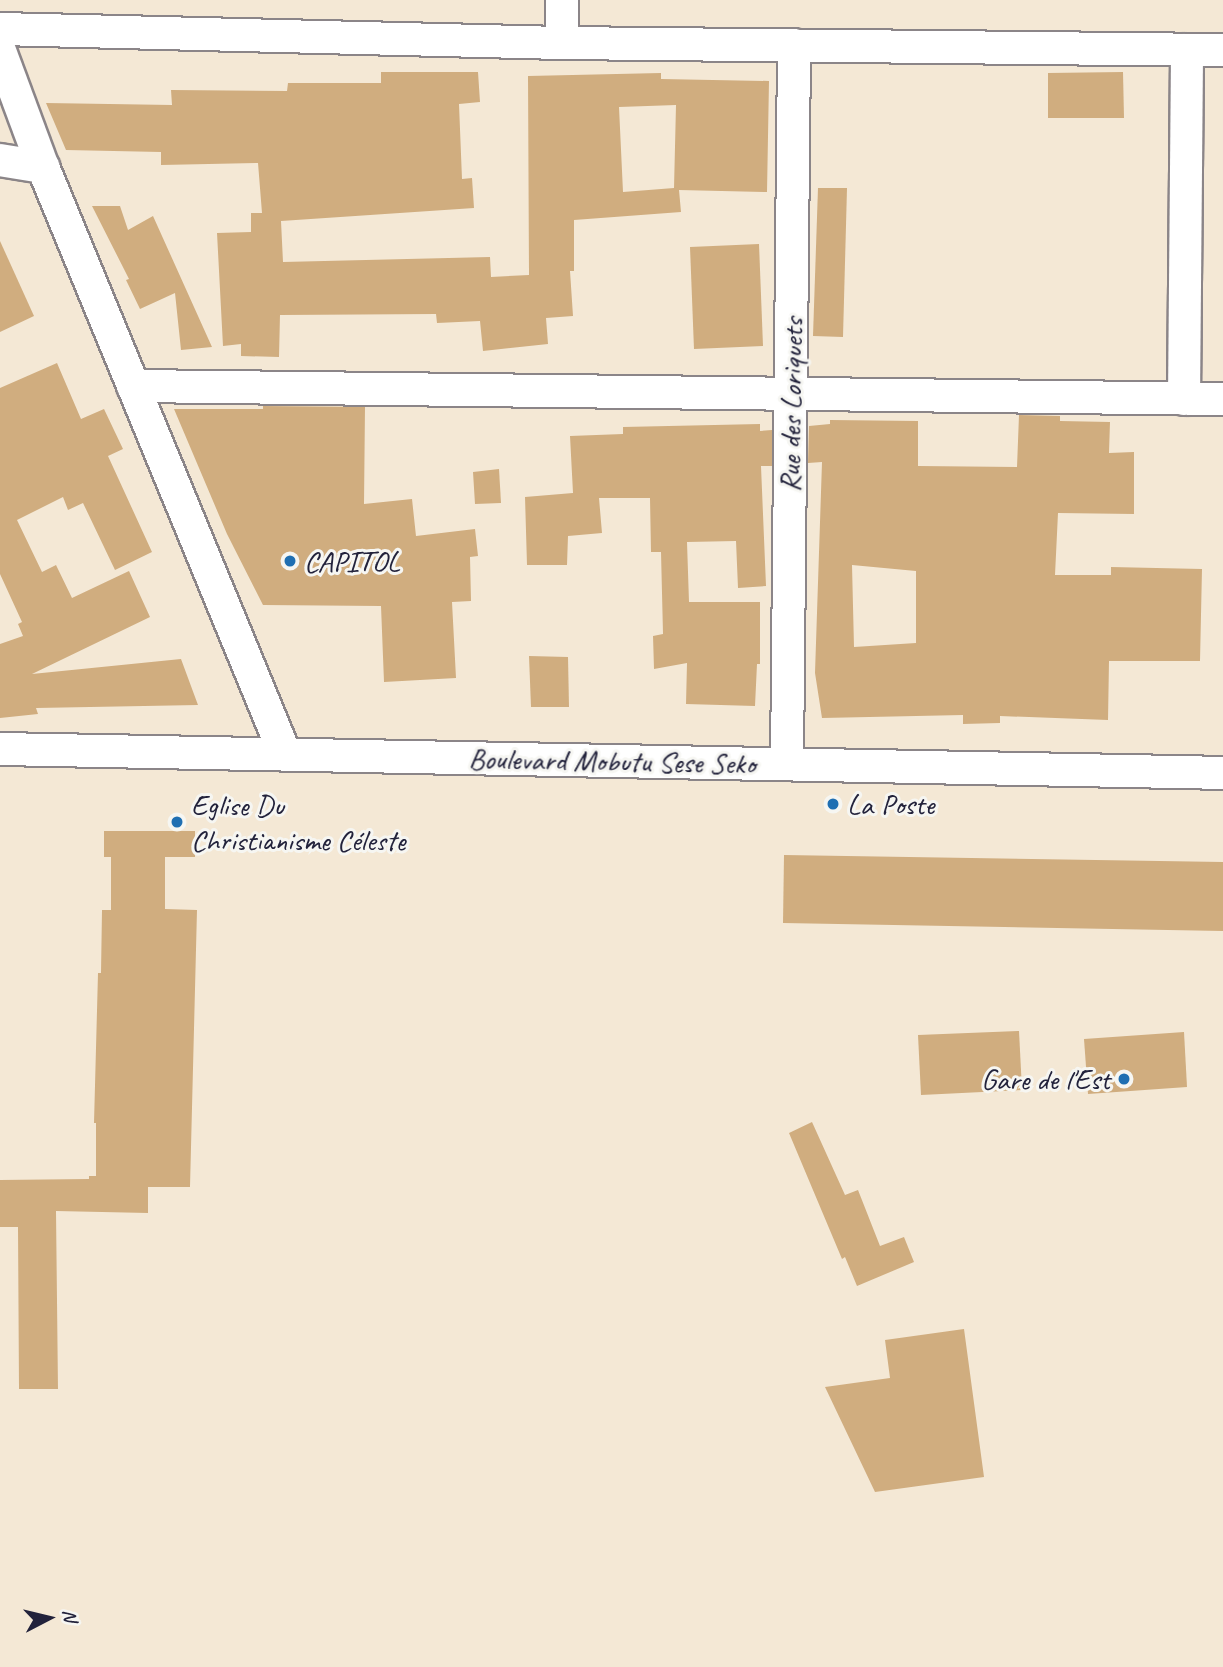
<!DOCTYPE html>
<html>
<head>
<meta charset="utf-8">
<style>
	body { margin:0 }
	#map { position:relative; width:1223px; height:1667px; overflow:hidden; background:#f4e8d5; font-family:Caveat,sans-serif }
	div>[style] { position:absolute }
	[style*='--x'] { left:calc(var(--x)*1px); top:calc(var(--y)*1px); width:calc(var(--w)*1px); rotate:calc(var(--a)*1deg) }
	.building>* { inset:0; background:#d0ad7f }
	.roads { filter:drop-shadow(2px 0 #8b8588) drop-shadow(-2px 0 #8b8588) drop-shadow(0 2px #8b8588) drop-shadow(0 -2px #8b8588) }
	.minor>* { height:32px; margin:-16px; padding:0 16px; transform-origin:16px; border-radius:16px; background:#fff }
	.dots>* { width:19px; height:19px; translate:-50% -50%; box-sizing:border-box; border:4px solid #f6f6f2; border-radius:50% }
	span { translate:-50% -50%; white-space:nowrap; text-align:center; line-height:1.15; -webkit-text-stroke:6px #f6f6f2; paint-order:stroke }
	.street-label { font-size:30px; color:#22223b }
	.poi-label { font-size:30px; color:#22223b }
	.left { translate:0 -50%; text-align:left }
	.right { translate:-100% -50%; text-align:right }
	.north { position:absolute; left:14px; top:1583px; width:70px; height:70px; -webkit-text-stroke:5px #f6f6f2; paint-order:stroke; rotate:83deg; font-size:19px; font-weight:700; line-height:28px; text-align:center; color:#22223b }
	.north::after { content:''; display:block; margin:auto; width:24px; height:32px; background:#22223b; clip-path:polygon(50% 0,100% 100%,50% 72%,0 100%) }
</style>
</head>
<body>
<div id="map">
	<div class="building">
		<i style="clip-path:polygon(evenodd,381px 72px,478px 72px,480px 102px,459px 104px,462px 179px,472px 178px,474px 208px,281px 221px,283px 262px,490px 257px,491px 277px,529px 275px,528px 76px,661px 73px,661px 79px,769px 81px,767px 192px,679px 190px,681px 212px,574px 220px,574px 271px,570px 271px,573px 316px,546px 318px,548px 344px,483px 351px,480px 321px,437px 323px,436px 314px,280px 315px,279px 357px,241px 356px,241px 344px,223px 346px,217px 233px,251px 232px,251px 213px,262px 213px,258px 163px,161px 165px,161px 152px,66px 150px,46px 103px,172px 105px,171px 90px,287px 91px,288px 83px,381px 83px,381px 72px,676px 105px,674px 188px,623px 192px,619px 107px,676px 105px)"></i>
		<i style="clip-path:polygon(1123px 72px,1124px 118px,1048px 118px,1048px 73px)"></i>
		<i style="clip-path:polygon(818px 188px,847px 188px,843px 337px,813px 336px)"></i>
		<i style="clip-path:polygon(92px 206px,120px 206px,128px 230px,153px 216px,212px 347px,181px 350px,175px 293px,140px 309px,126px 280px,129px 279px)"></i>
		<i style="clip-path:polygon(0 241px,34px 316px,0 332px)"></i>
		<i style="clip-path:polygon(759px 244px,763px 346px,694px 349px,690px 247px)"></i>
		<i style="clip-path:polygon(57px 363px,81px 419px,104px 409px,123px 449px,108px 456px,152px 552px,115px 570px,83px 503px,68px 510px,63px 497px,17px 520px,42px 572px,56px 565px,72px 598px,129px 571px,150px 617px,32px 674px,181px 659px,198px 705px,36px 708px,38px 714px,0 718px,0 644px,23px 636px,18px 624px,22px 622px,0 574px,0 388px)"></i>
		<i style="clip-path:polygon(263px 406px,365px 407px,364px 504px,412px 499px,416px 536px,475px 529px,478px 556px,470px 557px,471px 601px,452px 602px,456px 678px,384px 682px,381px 606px,263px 605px,227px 534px,174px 409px,263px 409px)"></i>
		<i style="clip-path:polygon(evenodd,1019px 415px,1060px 416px,1060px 421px,1110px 422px,1109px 453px,1134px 452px,1134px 514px,1058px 513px,1055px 575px,1111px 575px,1111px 567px,1202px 569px,1200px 661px,1109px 661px,1108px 720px,1000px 716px,1000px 723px,963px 724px,963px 715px,822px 718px,815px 673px,822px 462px,808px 463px,809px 426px,830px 424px,830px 420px,918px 421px,918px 466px,1017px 467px,1019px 415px,852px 565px,916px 571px,916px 643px,854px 647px,852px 565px)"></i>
		<i style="clip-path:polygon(760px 424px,760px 431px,772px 430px,772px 466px,761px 466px,766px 586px,738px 588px,736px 541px,687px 542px,689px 602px,760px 602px,760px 664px,757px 664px,755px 706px,686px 704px,687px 663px,654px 669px,653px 636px,663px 634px,661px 552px,651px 552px,650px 498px,599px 498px,602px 533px,568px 536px,567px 565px,527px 565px,525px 497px,573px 493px,570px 436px,623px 434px,623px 427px)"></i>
		<i style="clip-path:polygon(499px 469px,501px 503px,475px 504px,473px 472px)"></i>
		<i style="clip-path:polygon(529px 656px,568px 657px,569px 707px,531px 707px)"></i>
		<i style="clip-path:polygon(104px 831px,195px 831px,195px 857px,165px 857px,165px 909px,197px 910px,190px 1187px,148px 1187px,148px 1213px,56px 1211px,58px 1389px,19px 1389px,18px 1227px,0 1227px,0 1180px,89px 1179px,89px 1176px,96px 1176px,96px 1123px,94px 1123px,98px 973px,101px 973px,102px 910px,111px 910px,111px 857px,104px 857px)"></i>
		<i style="clip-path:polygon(784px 855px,1223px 862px,1223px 931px,783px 923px)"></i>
		<i style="clip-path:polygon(1019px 1031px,1022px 1090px,921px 1095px,918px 1035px)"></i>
		<i style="clip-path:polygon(1184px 1032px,1187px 1087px,1088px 1094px,1084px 1039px)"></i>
		<i style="clip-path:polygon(812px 1122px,845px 1195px,858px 1190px,880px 1246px,904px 1237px,914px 1262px,857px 1286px,845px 1257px,842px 1259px,789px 1133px)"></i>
		<i style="clip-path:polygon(964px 1329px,984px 1477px,875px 1492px,825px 1387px,890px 1378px,885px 1340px)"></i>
	</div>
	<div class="roads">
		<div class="minor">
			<i style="--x:0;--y:29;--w:562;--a:1.43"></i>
			<i style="--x:562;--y:43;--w:661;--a:0.61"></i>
			<i style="--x:562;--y:43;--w:43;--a:-90"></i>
			<i style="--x:0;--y:51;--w:124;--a:69.7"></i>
			<i style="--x:43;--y:167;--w:635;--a:67.6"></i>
			<i style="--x:0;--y:160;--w:44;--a:9.2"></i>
			<i style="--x:133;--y:386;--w:1090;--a:0.68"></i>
			<i style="--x:1184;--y:399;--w:349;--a:-89.5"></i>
			<i style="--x:0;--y:749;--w:1223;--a:1.12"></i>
			<i style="--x:787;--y:764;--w:719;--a:-89.44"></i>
		</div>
	</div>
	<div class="dots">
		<i style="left:290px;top:561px;background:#1f6fb2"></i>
		<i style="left:833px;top:804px;background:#1f6fb2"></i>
		<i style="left:177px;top:822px;background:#1f6fb2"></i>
		<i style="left:1124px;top:1079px;background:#1f6fb2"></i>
	</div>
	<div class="street-label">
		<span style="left:791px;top:405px;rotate:-89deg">Rue des Loriquets</span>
		<span style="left:612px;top:761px;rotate:1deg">Boulevard Mobutu Sese Seko</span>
	</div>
	<div class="poi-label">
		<span class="left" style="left:304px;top:561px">CAPITOL</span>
		<span class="left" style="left:847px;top:804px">La Poste</span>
		<span class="left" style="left:191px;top:822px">Eglise Du<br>Christianisme Céleste</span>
		<span class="right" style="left:1110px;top:1079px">Gare de l'Est</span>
	</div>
	<div class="north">N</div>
</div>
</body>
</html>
